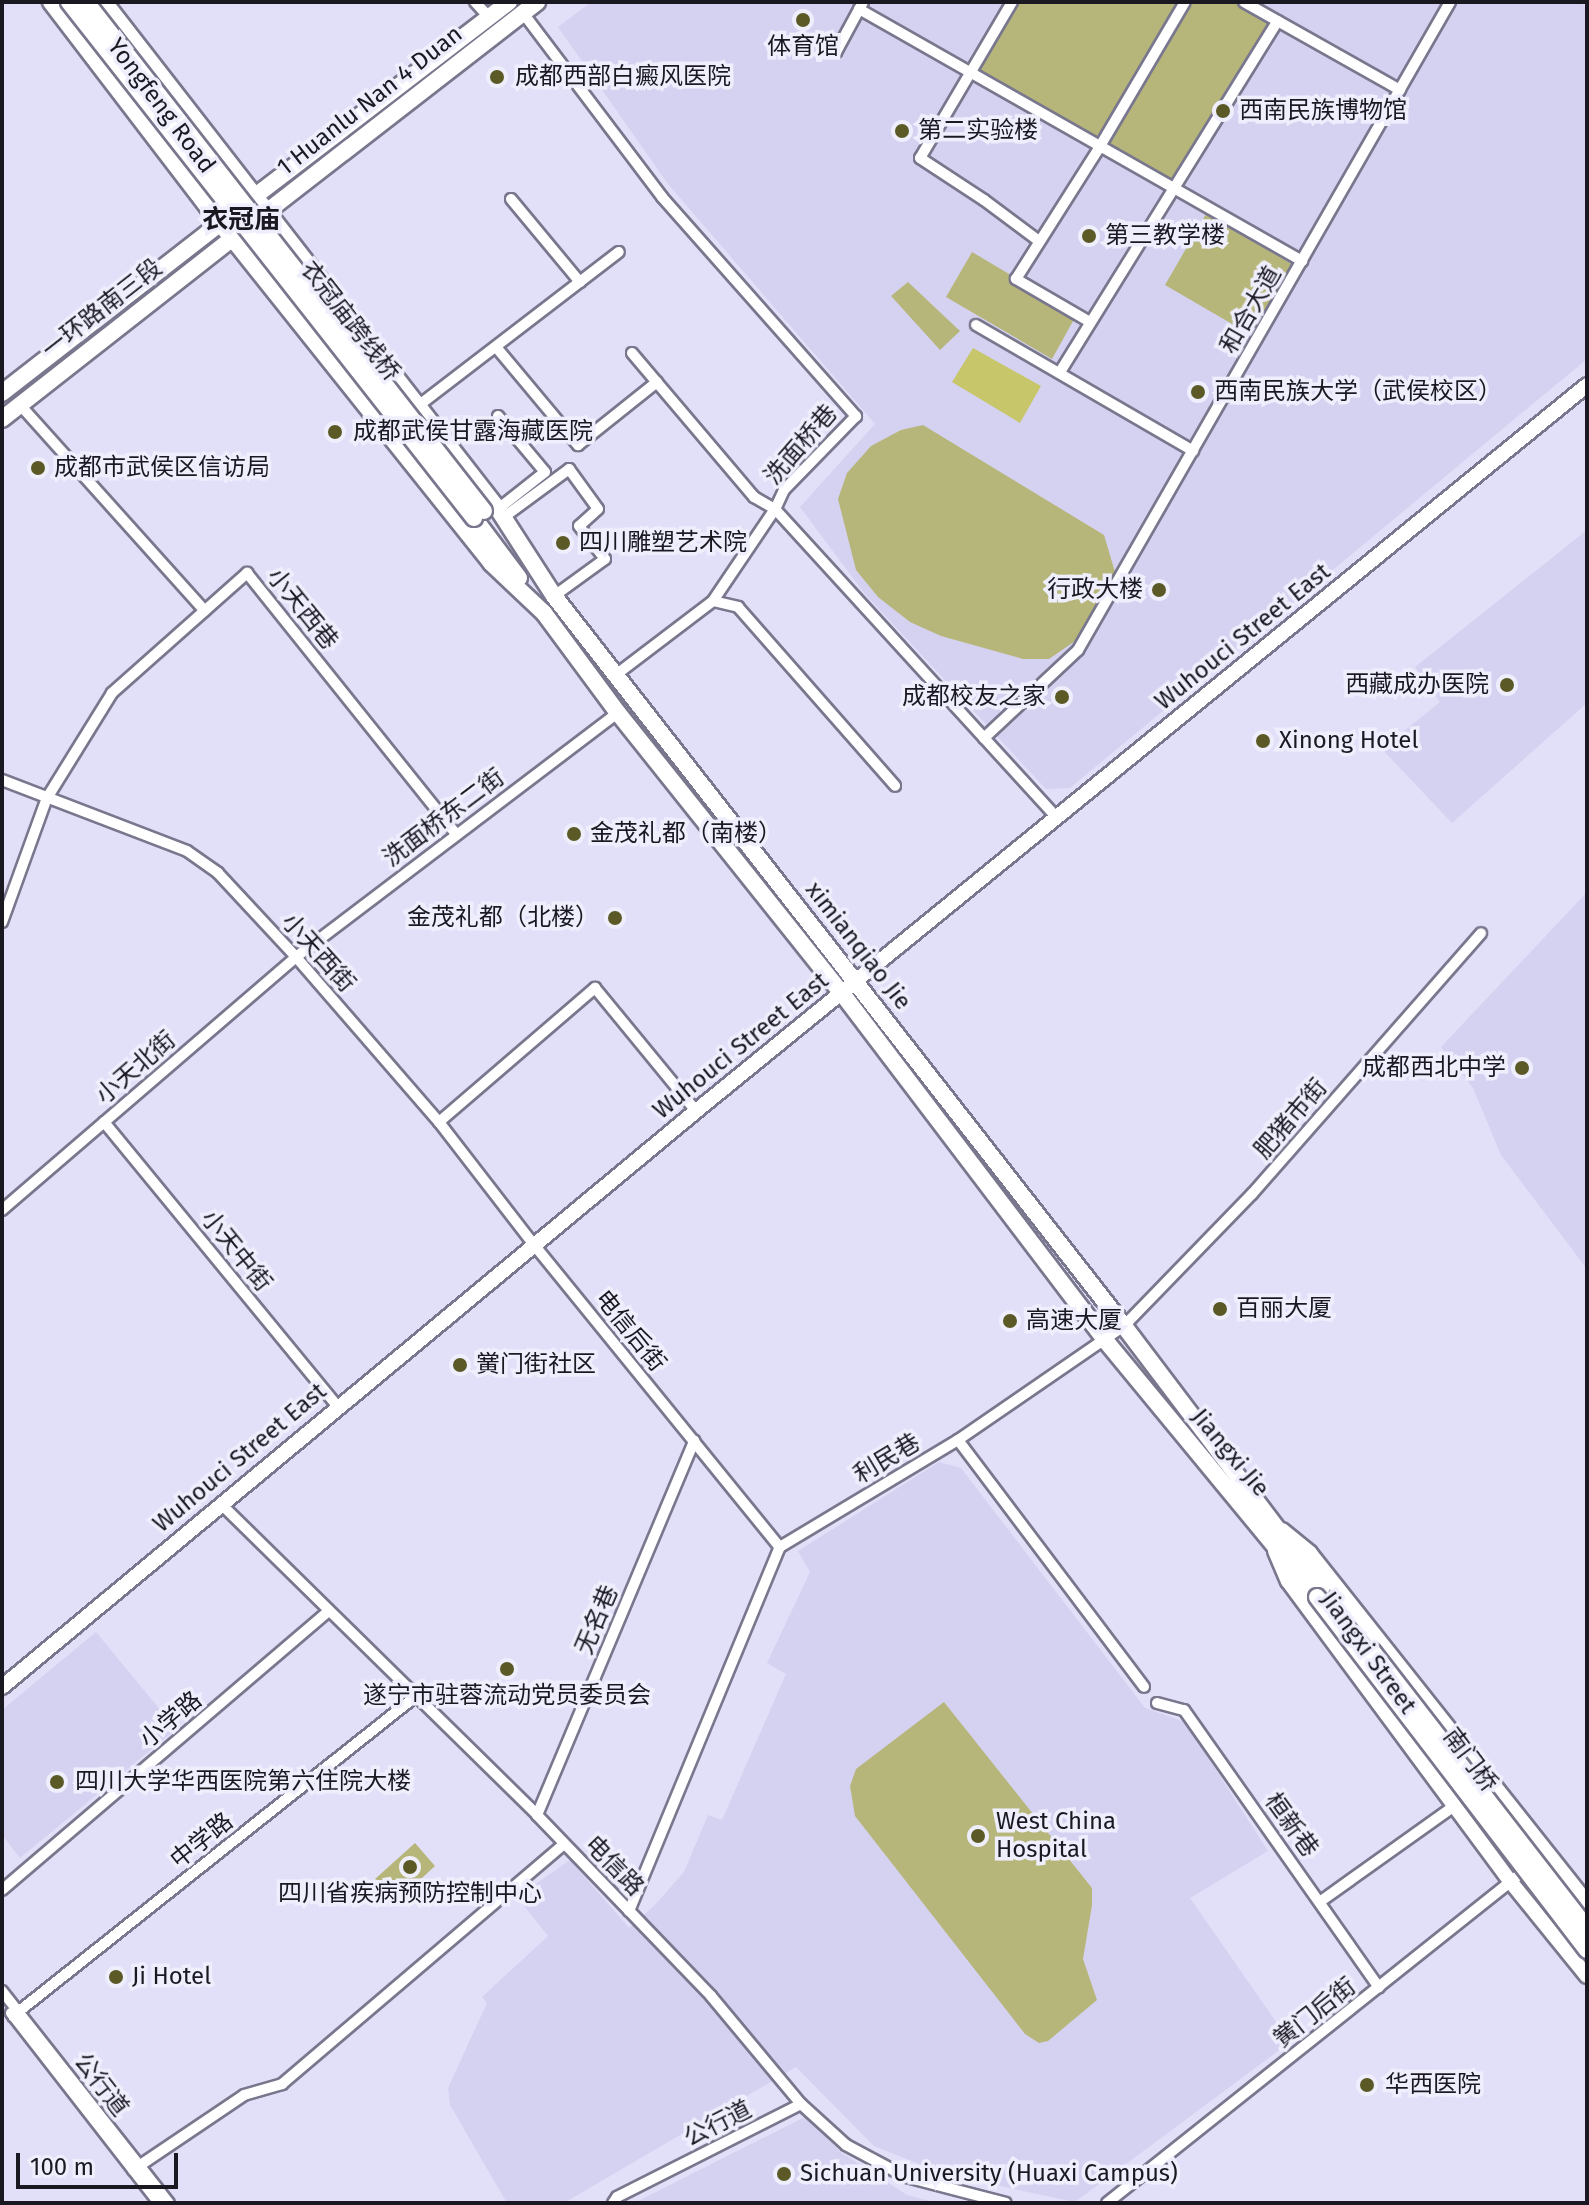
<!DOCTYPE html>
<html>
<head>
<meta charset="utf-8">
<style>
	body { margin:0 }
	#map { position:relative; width:1589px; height:2205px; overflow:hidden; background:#e2dff8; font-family:"Fira Sans","Noto Sans SC",sans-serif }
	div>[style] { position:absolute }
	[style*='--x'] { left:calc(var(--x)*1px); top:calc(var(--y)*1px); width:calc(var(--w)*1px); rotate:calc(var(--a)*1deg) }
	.built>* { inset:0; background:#d5d2f1 }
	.green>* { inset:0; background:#b7b67a }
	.water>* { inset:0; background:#c8c66a }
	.roads { filter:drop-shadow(2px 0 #79778d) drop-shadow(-2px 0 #79778d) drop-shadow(0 2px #79778d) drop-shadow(0 -2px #79778d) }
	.street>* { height:10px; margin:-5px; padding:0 5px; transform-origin:5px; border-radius:5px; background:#fff }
	.secondary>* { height:14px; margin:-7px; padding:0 7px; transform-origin:7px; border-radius:7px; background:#fff }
	.primary>* { height:16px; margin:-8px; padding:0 8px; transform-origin:8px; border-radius:8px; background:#fff }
	.bridges { filter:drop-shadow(2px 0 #79778d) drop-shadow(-2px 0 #79778d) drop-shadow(0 2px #79778d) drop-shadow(0 -2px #79778d) }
	.primary-bridge>* { height:16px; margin:-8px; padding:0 8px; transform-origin:8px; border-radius:8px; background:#fff }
	.dots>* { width:22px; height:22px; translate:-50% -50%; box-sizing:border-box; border:4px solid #efeefd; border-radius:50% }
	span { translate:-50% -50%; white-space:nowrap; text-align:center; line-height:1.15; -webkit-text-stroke:7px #efeefd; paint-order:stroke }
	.poi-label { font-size:24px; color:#1a1922 }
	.left { translate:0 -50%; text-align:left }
	.right { translate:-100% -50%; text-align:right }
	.street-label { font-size:24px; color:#1a1922 }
	.neighbourhood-label { font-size:26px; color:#1a1922; font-weight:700 }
	.frame { position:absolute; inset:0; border:4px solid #1a1922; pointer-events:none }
	.scale { position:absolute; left:16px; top:2153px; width:162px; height:36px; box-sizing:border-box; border:4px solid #1a1922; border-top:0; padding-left:10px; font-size:24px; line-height:28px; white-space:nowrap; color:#1a1922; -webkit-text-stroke:6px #efeefd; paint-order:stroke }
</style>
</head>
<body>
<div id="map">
	<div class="built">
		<i style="clip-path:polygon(591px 2px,1581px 2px,1587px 10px,1587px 359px,1070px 788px,1046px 789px,864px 593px,800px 507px,875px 424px,668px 184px,558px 27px)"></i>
		<i style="clip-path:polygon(1587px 530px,1587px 703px,1452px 823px,1382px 749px,1440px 702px,1415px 667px)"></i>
		<i style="clip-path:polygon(1587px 892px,1587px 1269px,1501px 1155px,1473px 1088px,1441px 1047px)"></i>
		<i style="clip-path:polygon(939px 1462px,961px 1468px,1145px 1708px,1185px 1722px,1268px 1851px,1190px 1898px,1290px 2042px,1075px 2202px,944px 2174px,874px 2146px,796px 2067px,564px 2203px,507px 2203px,450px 2105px,448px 2088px,487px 2003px,482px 1997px,548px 1936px,517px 1897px,570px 1860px,629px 1928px,654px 1906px,684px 1872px,708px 1815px,722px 1820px,786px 1674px,767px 1663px,810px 1572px,798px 1551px)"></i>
		<i style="clip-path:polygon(96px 1632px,176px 1729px,20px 1858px,2px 1835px,2px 1710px)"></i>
		<i style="clip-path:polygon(805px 2117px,842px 2153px,907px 2195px,937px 2203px,634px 2203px)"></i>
	</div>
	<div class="green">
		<i style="clip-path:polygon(1012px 2px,1244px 2px,1278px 21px,1173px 190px,970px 71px)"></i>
		<i style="clip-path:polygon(1206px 214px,1292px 264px,1251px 335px,1165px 285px)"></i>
		<i style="clip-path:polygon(972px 252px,1077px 314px,1052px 359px,946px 297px)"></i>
		<i style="clip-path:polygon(908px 282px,960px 331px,940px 350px,891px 296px)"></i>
		<i style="clip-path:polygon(923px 425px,1104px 535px,1115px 572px,1078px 639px,1049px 659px,1023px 659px,941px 636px,910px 622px,878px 597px,856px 570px,838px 499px,847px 473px,871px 446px,901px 430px)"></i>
		<i style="clip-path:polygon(944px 1702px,1092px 1888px,1092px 1905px,1083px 1959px,1097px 2000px,1048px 2041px,1039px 2043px,1025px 2034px,855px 1816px,850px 1786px,856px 1769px)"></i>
		<i style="clip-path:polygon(415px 1843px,435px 1866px,396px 1902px,375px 1879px)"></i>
	</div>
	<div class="water">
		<i style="clip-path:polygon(973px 348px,1041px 386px,1020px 423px,952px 382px)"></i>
	</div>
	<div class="roads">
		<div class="street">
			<i style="--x:475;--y:2;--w:21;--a:47"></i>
			<i style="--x:1012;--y:2;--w:181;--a:120.5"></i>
			<i style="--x:920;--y:158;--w:77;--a:33.3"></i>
			<i style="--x:984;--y:200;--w:69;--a:36.7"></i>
			<i style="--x:1244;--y:2;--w:179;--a:29.4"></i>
			<i style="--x:859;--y:9;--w:510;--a:29.63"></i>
			<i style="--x:523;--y:13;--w:231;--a:52.9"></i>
			<i style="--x:662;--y:197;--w:293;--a:48.5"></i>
			<i style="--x:856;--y:416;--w:103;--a:134.2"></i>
			<i style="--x:784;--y:490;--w:21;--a:115"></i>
			<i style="--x:775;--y:509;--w:111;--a:124"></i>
			<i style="--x:713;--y:601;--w:121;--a:142.8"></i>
			<i style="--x:819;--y:40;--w:21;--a:35"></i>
			<i style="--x:836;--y:52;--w:57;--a:-61.6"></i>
			<i style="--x:511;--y:199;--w:108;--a:50.3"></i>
			<i style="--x:1090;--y:322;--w:86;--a:-149.8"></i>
			<i style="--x:1016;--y:279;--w:155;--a:-57.6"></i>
			<i style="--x:1099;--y:148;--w:169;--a:-59.5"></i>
			<i style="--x:976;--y:325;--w:251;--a:30.1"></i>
			<i style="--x:496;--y:347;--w:128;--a:50.1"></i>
			<i style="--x:578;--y:445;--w:101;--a:-38.6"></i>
			<i style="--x:632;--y:353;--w:189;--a:49.7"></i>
			<i style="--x:754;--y:497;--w:24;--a:30"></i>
			<i style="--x:775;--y:509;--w:418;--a:47.6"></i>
			<i style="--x:1060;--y:372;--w:413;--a:-58.2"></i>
			<i style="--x:21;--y:406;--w:275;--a:48.1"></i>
			<i style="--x:418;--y:406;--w:253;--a:-37.5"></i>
			<i style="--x:498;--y:416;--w:73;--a:50"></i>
			<i style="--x:545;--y:472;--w:60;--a:141.8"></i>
			<i style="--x:504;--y:517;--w:81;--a:-36.4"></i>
			<i style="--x:569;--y:469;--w:49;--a:54.1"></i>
			<i style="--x:598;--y:509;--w:25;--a:138"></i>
			<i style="--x:579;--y:526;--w:42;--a:51.8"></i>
			<i style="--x:605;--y:559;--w:63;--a:144"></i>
			<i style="--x:713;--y:601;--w:26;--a:13"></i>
			<i style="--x:738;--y:607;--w:238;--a:48.7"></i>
			<i style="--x:984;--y:738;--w:129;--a:-43.1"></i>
			<i style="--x:1078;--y:650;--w:747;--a:-60.14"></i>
			<i style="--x:2;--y:780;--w:198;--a:21"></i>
			<i style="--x:187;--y:851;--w:38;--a:35"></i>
			<i style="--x:218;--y:873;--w:115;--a:47.1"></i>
			<i style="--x:296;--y:957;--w:218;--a:49.1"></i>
			<i style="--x:439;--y:1122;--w:157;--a:52.3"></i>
			<i style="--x:535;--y:1246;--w:388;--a:50.9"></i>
			<i style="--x:780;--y:1547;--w:208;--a:-31"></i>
			<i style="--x:958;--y:1440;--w:201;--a:-34.5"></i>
			<i style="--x:1124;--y:1326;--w:184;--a:-45.9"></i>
			<i style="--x:1252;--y:1194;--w:347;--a:-48.7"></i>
			<i style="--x:2;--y:922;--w:132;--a:-70.1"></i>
			<i style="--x:47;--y:798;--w:123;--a:-58.2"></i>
			<i style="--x:112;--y:693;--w:181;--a:-41.6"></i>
			<i style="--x:247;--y:573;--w:333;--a:51.3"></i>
			<i style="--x:104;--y:1122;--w:367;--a:50.6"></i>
			<i style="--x:439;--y:1122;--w:206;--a:-40.7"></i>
			<i style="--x:595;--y:988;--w:159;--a:50.6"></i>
			<i style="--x:2;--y:1210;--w:388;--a:-40.7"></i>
			<i style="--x:296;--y:957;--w:404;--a:-37.2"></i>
			<i style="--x:958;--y:1440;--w:309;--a:53"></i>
			<i style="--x:221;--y:1504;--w:443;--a:44.5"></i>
			<i style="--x:537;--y:1815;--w:251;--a:46.1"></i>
			<i style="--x:711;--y:1996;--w:141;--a:50.2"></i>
			<i style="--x:801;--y:2104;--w:61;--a:42.3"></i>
			<i style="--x:846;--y:2145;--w:68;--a:28.1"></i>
			<i style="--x:906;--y:2177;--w:103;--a:14.6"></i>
			<i style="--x:1157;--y:1703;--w:28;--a:15"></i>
			<i style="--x:1184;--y:1710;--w:339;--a:54.9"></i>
			<i style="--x:537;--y:1815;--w:406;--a:-67.2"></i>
			<i style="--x:2;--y:1890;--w:430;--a:-40.5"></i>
			<i style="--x:1321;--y:1901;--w:163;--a:-35.5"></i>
			<i style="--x:629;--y:1911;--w:394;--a:-67.5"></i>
			<i style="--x:2;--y:1991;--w:270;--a:51.8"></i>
			<i style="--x:11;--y:2013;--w:241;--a:52.1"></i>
			<i style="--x:13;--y:2016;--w:515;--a:-38.45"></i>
			<i style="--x:133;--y:2170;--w:134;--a:-34"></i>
			<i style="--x:244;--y:2095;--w:40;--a:-16"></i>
			<i style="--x:282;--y:2084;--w:370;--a:-40.4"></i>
			<i style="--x:613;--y:2203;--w:7;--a:-56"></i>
			<i style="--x:617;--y:2197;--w:206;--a:-26.8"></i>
			<i style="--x:1107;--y:2203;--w:539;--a:-38.53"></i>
		</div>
		<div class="secondary">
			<i style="--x:1282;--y:1530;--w:36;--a:39"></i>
			<i style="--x:1310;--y:1553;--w:446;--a:51.6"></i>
			<i style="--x:1275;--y:1551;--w:33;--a:67"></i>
			<i style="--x:1288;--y:1581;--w:373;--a:53.5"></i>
			<i style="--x:1510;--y:1881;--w:122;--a:51"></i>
			<i style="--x:2;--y:1687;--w:902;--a:-39.69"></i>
			<i style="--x:696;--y:1111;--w:1149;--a:-39.17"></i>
		</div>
		<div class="primary">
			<i style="--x:51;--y:2;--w:278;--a:52.6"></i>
			<i style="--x:220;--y:223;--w:435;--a:51.4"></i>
			<i style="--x:491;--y:563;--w:73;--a:43.3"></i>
			<i style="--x:544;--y:613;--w:124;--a:53.5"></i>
			<i style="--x:618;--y:713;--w:357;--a:51.4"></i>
			<i style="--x:841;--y:992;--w:437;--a:52.8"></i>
			<i style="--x:1105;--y:1340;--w:333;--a:50.5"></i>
			<i style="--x:104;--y:2;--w:642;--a:52.15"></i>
			<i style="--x:498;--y:509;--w:103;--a:57.2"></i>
			<i style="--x:554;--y:596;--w:926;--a:52.02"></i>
			<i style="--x:1124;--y:1326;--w:328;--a:52.9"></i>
			<i style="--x:250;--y:200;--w:326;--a:-37.4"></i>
			<i style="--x:260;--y:217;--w:351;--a:-37.8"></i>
			<i style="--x:2;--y:393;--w:286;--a:-37.9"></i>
			<i style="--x:2;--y:419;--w:301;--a:-38.1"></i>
			<i style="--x:474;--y:518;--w:75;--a:53.1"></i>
		</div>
	</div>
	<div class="bridges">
		<div class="primary-bridge">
			<i style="--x:69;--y:2;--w:656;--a:51.87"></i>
			<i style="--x:86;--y:2;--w:646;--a:51.98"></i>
			<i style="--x:1317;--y:1597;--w:444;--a:52.6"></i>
			<i style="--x:1372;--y:1651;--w:351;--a:52.2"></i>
		</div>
	</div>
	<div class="dots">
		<i style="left:803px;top:20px;background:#5b5a27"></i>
		<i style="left:497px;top:77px;background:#5b5a27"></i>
		<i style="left:1223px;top:111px;background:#5b5a27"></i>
		<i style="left:902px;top:131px;background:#5b5a27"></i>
		<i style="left:1089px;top:236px;background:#5b5a27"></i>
		<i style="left:1198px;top:392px;background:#5b5a27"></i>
		<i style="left:335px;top:432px;background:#5b5a27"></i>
		<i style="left:38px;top:468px;background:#5b5a27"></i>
		<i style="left:563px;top:543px;background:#5b5a27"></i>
		<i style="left:1159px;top:590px;background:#5b5a27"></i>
		<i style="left:1507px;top:685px;background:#5b5a27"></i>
		<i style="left:1062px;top:697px;background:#5b5a27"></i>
		<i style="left:1263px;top:741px;background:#5b5a27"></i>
		<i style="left:574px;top:834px;background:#5b5a27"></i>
		<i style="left:615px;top:918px;background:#5b5a27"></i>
		<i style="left:1522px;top:1068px;background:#5b5a27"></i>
		<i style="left:1220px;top:1309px;background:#5b5a27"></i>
		<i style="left:1010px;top:1321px;background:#5b5a27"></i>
		<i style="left:460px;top:1365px;background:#5b5a27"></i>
		<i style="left:507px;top:1669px;background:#5b5a27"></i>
		<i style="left:57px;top:1782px;background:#5b5a27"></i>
		<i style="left:978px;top:1836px;background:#5b5a27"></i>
		<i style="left:410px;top:1867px;background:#5b5a27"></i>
		<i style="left:116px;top:1977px;background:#5b5a27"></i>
		<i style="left:1367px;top:2085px;background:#5b5a27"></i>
		<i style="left:784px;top:2174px;background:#5b5a27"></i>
	</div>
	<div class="poi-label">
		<span style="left:803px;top:47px">体育馆</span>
		<span class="left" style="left:515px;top:77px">成都西部白癜风医院</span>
		<span class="left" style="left:1239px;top:111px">西南民族博物馆</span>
		<span class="left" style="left:918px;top:131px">第二实验楼</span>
		<span class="left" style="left:1105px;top:236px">第三教学楼</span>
		<span class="left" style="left:1214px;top:392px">西南民族大学（武侯校区）</span>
		<span class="left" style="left:353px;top:432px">成都武侯甘露海藏医院</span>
		<span class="left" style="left:54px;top:468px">成都市武侯区信访局</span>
		<span class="left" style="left:579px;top:543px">四川雕塑艺术院</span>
		<span class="right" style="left:1143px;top:590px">行政大楼</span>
		<span class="right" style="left:1489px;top:685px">西藏成办医院</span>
		<span class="right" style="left:1046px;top:697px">成都校友之家</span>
		<span class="left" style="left:1279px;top:741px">Xinong Hotel</span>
		<span class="left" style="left:590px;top:834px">金茂礼都（南楼）</span>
		<span class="right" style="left:599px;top:918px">金茂礼都（北楼）</span>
		<span class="right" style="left:1506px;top:1068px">成都西北中学</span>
		<span class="left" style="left:1236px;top:1309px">百丽大厦</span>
		<span class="left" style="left:1026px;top:1321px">高速大厦</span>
		<span class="left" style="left:476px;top:1365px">黉门街社区</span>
		<span style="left:507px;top:1696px">遂宁市驻蓉流动党员委员会</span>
		<span class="left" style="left:75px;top:1782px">四川大学华西医院第六住院大楼</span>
		<span class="left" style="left:996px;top:1836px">West China<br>Hospital</span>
		<span style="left:410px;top:1894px">四川省疾病预防控制中心</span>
		<span class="left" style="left:132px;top:1977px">Ji Hotel</span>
		<span class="left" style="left:1385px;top:2085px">华西医院</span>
		<span class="left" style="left:800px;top:2174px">Sichuan University (Huaxi Campus)</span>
	</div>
	<div class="street-label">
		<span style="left:370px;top:101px;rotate:-38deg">1 Huanlu Nan 4 Duan</span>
		<span style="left:161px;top:106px;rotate:53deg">Yongfeng Road</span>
		<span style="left:102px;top:309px;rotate:-38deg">一环路南三段</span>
		<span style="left:1251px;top:310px;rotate:-60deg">和合大道</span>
		<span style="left:350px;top:321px;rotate:52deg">衣冠庙跨线桥</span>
		<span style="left:801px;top:445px;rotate:-49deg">洗面桥巷</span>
		<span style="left:302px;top:609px;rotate:51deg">小天西巷</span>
		<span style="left:1243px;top:637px;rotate:-39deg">Wuhouci Street East</span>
		<span style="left:444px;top:818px;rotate:-37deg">洗面桥东二街</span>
		<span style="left:858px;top:946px;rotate:52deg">ximianqiao Jie</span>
		<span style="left:318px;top:953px;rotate:48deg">小天西街</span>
		<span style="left:741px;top:1046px;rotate:-39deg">Wuhouci Street East</span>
		<span style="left:136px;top:1068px;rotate:-41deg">小天北街</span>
		<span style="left:1291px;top:1119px;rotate:-49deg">肥猪市街</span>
		<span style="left:236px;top:1251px;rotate:51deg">小天中街</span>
		<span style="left:630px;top:1331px;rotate:51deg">电信后街</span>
		<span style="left:1230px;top:1453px;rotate:50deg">Jiangxi Jie</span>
		<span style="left:240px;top:1458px;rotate:-40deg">Wuhouci Street East</span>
		<span style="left:887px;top:1459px;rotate:-31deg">利民巷</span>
		<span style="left:597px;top:1620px;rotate:-67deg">无名巷</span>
		<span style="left:1368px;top:1653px;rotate:54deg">Jiangxi Street</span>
		<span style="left:171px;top:1720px;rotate:-40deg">小学路</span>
		<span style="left:1470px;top:1760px;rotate:53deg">南门桥</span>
		<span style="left:1291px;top:1825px;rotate:54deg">桓新巷</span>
		<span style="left:202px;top:1841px;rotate:-39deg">中学路</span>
		<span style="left:614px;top:1866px;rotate:46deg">电信路</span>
		<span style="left:1315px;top:2013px;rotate:-38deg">黉门后街</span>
		<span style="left:101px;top:2085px;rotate:52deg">公行道</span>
		<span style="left:718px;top:2124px;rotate:-27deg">公行道</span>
	</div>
	<div class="neighbourhood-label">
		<span style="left:241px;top:220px">衣冠庙</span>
	</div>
	<div class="frame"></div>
	<div class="scale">100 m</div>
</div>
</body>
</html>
